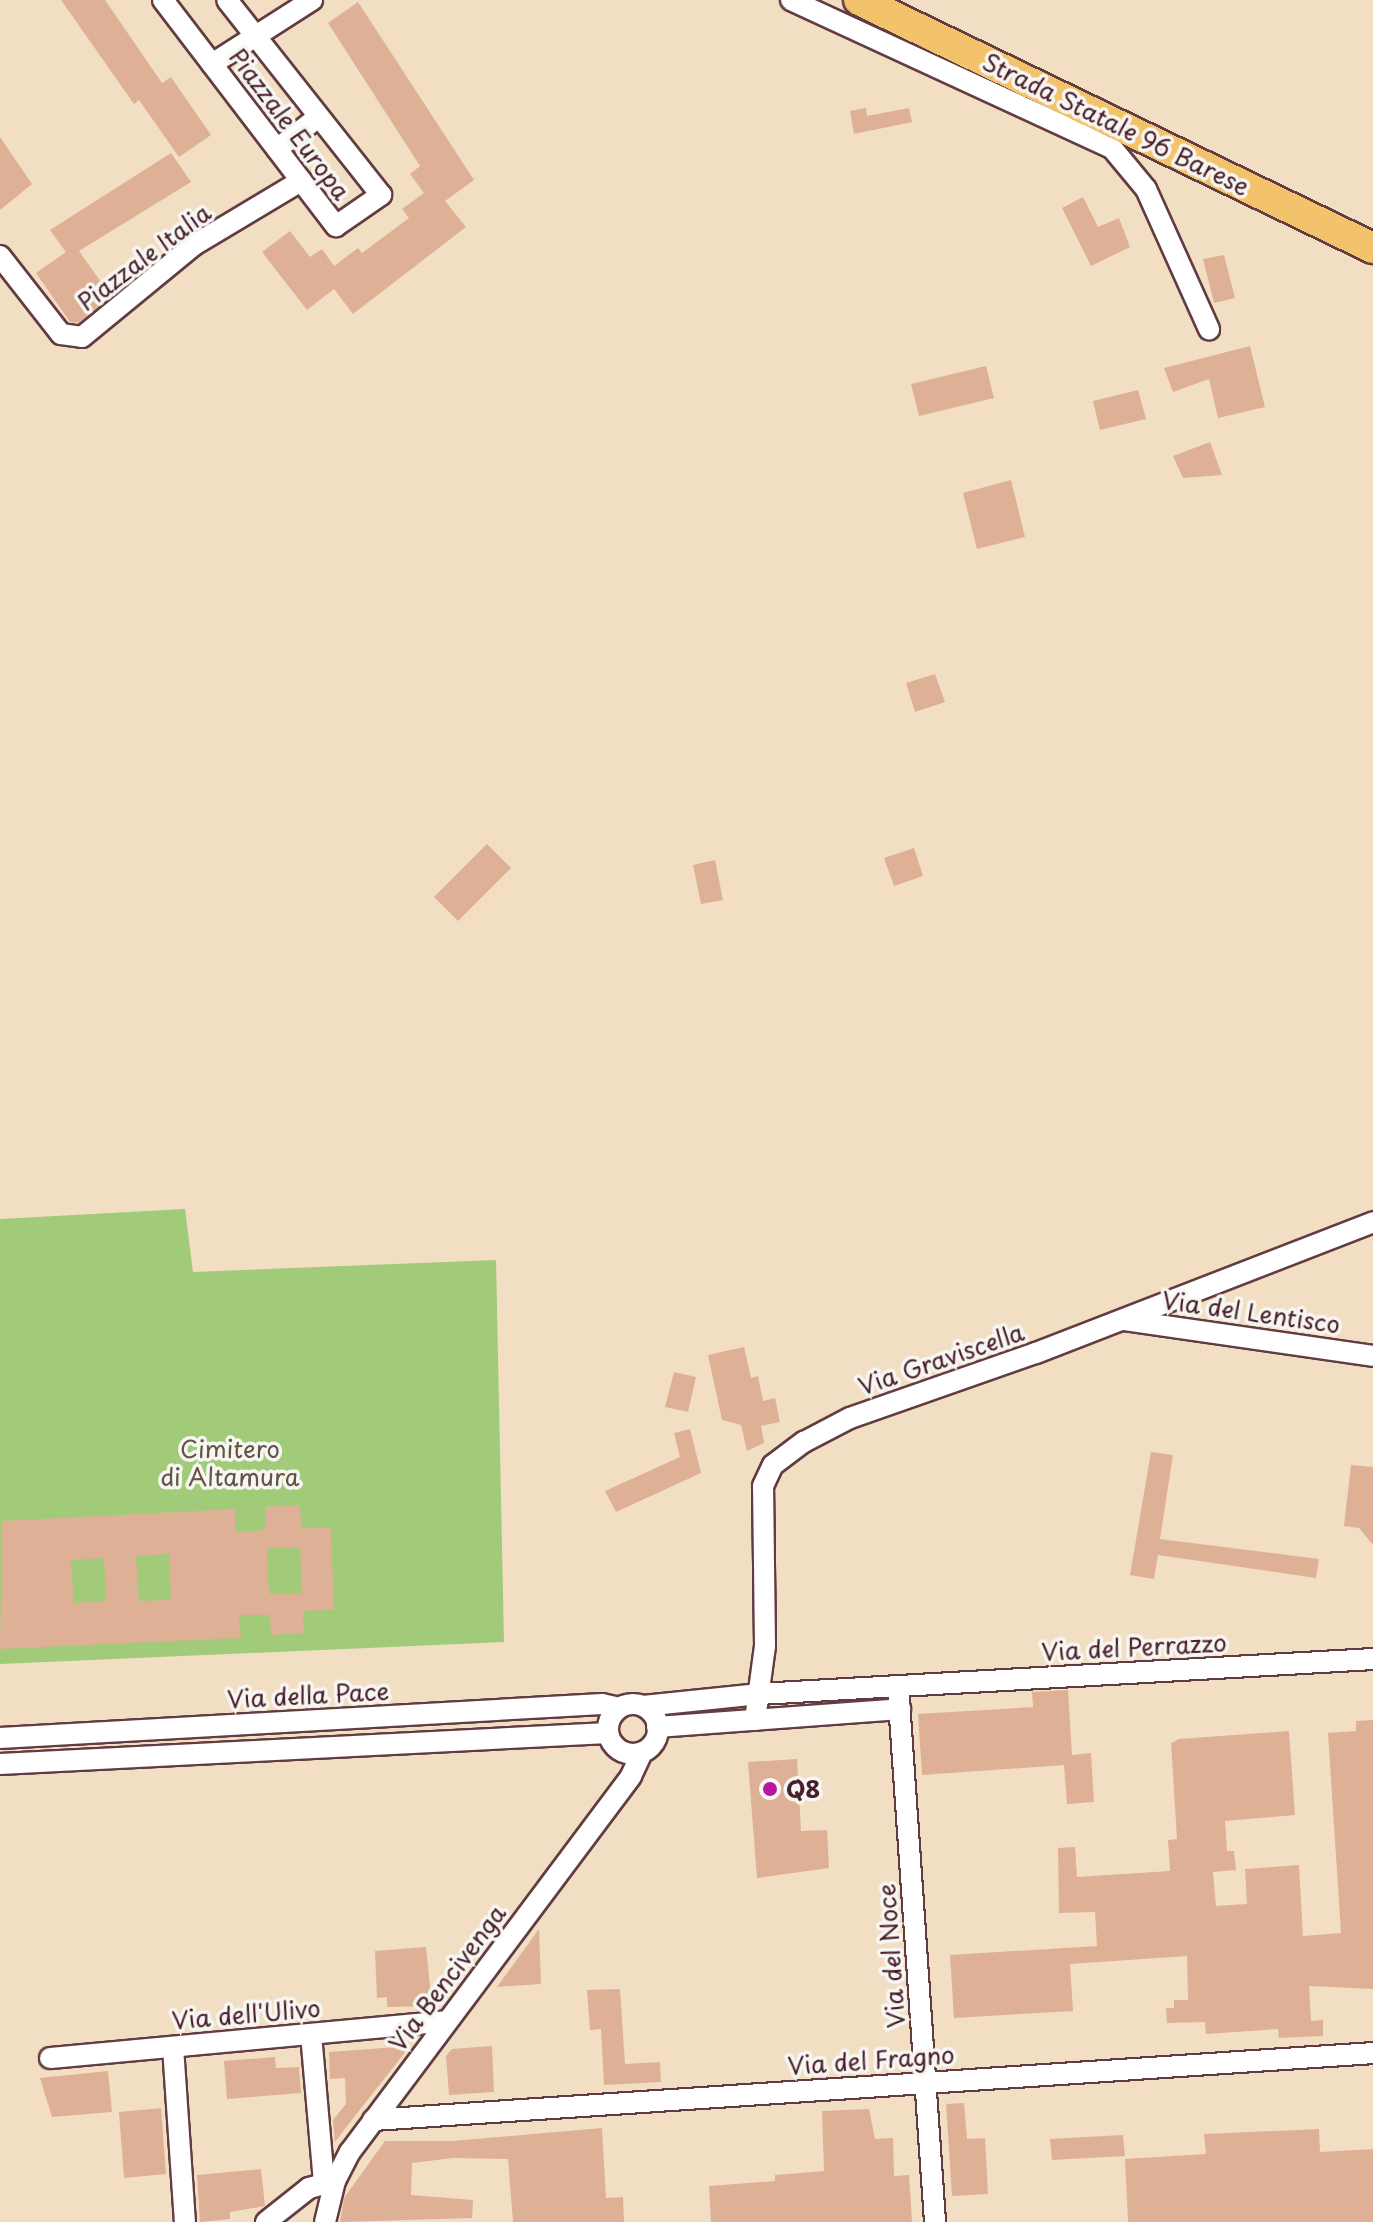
<!DOCTYPE html>
<html>
<head>
<meta charset="utf-8">
<style>
	body { margin:0 }
	#map { position:relative; width:1373px; height:2222px; overflow:hidden; background:#f2dfc3; font-family:"Playpen Sans",sans-serif }
	div>[style] { position:absolute }
	[style*='--x'] { left:calc(var(--x)*1px); top:calc(var(--y)*1px); width:calc(var(--w)*1px); rotate:calc(var(--a)*1deg) }
	.green>* { inset:0; background:#a1cb78 }
	.building>* { inset:0; background:#deb096 }
	.roads { filter:drop-shadow(2px 0 #633c42) drop-shadow(-2px 0 #633c42) drop-shadow(0 2px #633c42) drop-shadow(0 -2px #633c42) }
	.minor>* { height:20px; margin:-10px; padding:0 10px; transform-origin:10px; border-radius:10px; background:#fff }
	.minor>.ring { margin:-10px; padding:0; box-sizing:content-box; background:none; border:20px solid #fff; border-radius:50% }
	.primary>* { height:30px; margin:-15px; padding:0 15px; transform-origin:15px; border-radius:15px; background:#f2c36a }
	.dots>* { width:22px; height:22px; translate:-50% -50%; box-sizing:border-box; border:4px solid #f6f6f2; border-radius:50% }
	span { translate:-50% -50%; white-space:nowrap; text-align:center; line-height:1.15; -webkit-text-stroke:7px #f6f6f2; paint-order:stroke }
	.street-label { font-size:24px; color:#4a1f2b }
	.park-label { font-size:24px; color:#645342 }
	.poi-label { font-size:24px; color:#4a1f2b; font-weight:700 }
	.left { translate:0 -50%; text-align:left }
</style>
</head>
<body>
<div id="map">
	<div class="green">
		<i style="clip-path:polygon(185px 1209px,193px 1272px,496px 1260px,504px 1642px,0 1664px,0 1219px)"></i>
	</div>
	<div class="building">
		<i style="clip-path:polygon(61px 0,105px 0,162px 83px,171px 77px,211px 135px,179px 157px,139px 100px,134px 104px)"></i>
		<i style="clip-path:polygon(358px 2px,474px 180px,445px 201px,466px 227px,353px 314px,334px 289px,307px 310px,262px 252px,290px 231px,310px 257px,322px 249px,334px 266px,358px 248px,362px 253px,409px 218px,402px 209px,424px 193px,410px 174px,420px 166px,328px 23px)"></i>
		<i style="clip-path:polygon(866px 108px,867px 116px,909px 108px,912px 122px,854px 134px,850px 111px)"></i>
		<i style="clip-path:polygon(0 137px,32px 184px,0 210px)"></i>
		<i style="clip-path:polygon(171px 153px,191px 182px,79px 251px,101px 282px,90px 290px,100px 305px,78px 323px,70px 322px,36px 273px,66px 252px,50px 230px)"></i>
		<i style="clip-path:polygon(1083px 197px,1098px 227px,1119px 218px,1130px 247px,1091px 266px,1062px 208px)"></i>
		<i style="clip-path:polygon(1224px 255px,1235px 298px,1214px 303px,1203px 259px)"></i>
		<i style="clip-path:polygon(1250px 346px,1265px 407px,1218px 418px,1209px 379px,1173px 392px,1164px 368px)"></i>
		<i style="clip-path:polygon(986px 366px,994px 398px,919px 416px,911px 384px)"></i>
		<i style="clip-path:polygon(1138px 390px,1146px 419px,1100px 430px,1093px 401px)"></i>
		<i style="clip-path:polygon(1210px 442px,1222px 475px,1183px 478px,1173px 456px)"></i>
		<i style="clip-path:polygon(1011px 480px,1025px 537px,977px 549px,963px 493px)"></i>
		<i style="clip-path:polygon(935px 674px,945px 702px,915px 712px,906px 683px)"></i>
		<i style="clip-path:polygon(487px 844px,511px 868px,458px 921px,434px 897px)"></i>
		<i style="clip-path:polygon(914px 848px,923px 876px,894px 886px,884px 858px)"></i>
		<i style="clip-path:polygon(715px 860px,723px 900px,701px 904px,693px 865px)"></i>
		<i style="clip-path:polygon(744px 1347px,751px 1378px,758px 1376px,763px 1401px,775px 1398px,780px 1422px,761px 1426px,764px 1443px,747px 1451px,741px 1425px,722px 1420px,708px 1355px)"></i>
		<i style="clip-path:polygon(674px 1372px,696px 1377px,688px 1412px,665px 1407px)"></i>
		<i style="clip-path:polygon(690px 1429px,701px 1473px,616px 1512px,605px 1491px,680px 1457px,674px 1433px)"></i>
		<i style="clip-path:polygon(1151px 1452px,1173px 1455px,1160px 1539px,1319px 1559px,1316px 1578px,1158px 1555px,1154px 1579px,1130px 1575px)"></i>
		<i style="clip-path:polygon(1351px 1465px,1373px 1467px,1373px 1545px,1359px 1528px,1344px 1526px)"></i>
		<i style="clip-path:polygon(evenodd,300px 1505px,301px 1528px,331px 1527px,334px 1610px,303px 1611px,304px 1633px,271px 1635px,270px 1615px,239px 1615px,241px 1638px,0 1649px,2px 1521px,235px 1509px,235px 1532px,266px 1530px,265px 1507px,300px 1505px,300px 1547px,302px 1593px,269px 1594px,267px 1548px,300px 1547px,300px 1505px,169px 1554px,171px 1600px,139px 1601px,136px 1556px,169px 1554px,300px 1505px,104px 1558px,106px 1601px,74px 1603px,71px 1560px,104px 1558px)"></i>
		<i style="clip-path:polygon(1068px 1690px,1072px 1755px,1091px 1753px,1094px 1802px,1067px 1804px,1064px 1765px,922px 1775px,918px 1714px,1033px 1707px,1032px 1692px)"></i>
		<i style="clip-path:polygon(1373px 1720px,1373px 1989px,1309px 1986px,1311px 2021px,1323px 2020px,1323px 2036px,1279px 2038px,1278px 2029px,1206px 2034px,1205px 2022px,1167px 2023px,1166px 2008px,1174px 2008px,1174px 2000px,1188px 2000px,1187px 1956px,1070px 1964px,1073px 2011px,954px 2018px,950px 1955px,1097px 1946px,1095px 1912px,1059px 1913px,1058px 1848px,1075px 1847px,1077px 1877px,1170px 1871px,1168px 1840px,1177px 1839px,1171px 1743px,1179px 1739px,1289px 1731px,1295px 1815px,1225px 1821px,1227px 1851px,1234px 1851px,1236px 1870px,1213px 1872px,1216px 1906px,1247px 1904px,1245px 1869px,1299px 1865px,1303px 1936px,1341px 1933px,1328px 1733px,1356px 1731px,1356px 1721px)"></i>
		<i style="clip-path:polygon(797px 1759px,801px 1831px,827px 1830px,829px 1868px,757px 1878px,748px 1762px)"></i>
		<i style="clip-path:polygon(539px 1929px,541px 1984px,497px 1987px)"></i>
		<i style="clip-path:polygon(426px 1947px,432px 2006px,387px 2007px,387px 1997px,377px 1998px,375px 1951px)"></i>
		<i style="clip-path:polygon(620px 1989px,625px 2064px,660px 2062px,661px 2082px,604px 2085px,601px 2029px,590px 2030px,587px 1990px)"></i>
		<i style="clip-path:polygon(410px 2046px,347px 2126px,335px 2142px,333px 2120px,346px 2104px,345px 2078px,330px 2079px,329px 2052px)"></i>
		<i style="clip-path:polygon(492px 2046px,494px 2092px,449px 2095px,446px 2056px,452px 2049px)"></i>
		<i style="clip-path:polygon(275px 2057px,276px 2068px,299px 2067px,301px 2093px,227px 2099px,224px 2061px)"></i>
		<i style="clip-path:polygon(108px 2071px,112px 2112px,52px 2117px,40px 2078px)"></i>
		<i style="clip-path:polygon(964px 2103px,967px 2139px,985px 2138px,988px 2194px,952px 2196px,946px 2104px)"></i>
		<i style="clip-path:polygon(161px 2108px,166px 2174px,124px 2178px,119px 2112px)"></i>
		<i style="clip-path:polygon(869px 2109px,875px 2139px,893px 2138px,894px 2176px,909px 2175px,912px 2222px,711px 2222px,709px 2186px,775px 2181px,775px 2175px,824px 2171px,822px 2111px)"></i>
		<i style="clip-path:polygon(602px 2128px,606px 2198px,623px 2197px,624px 2222px,513px 2222px,508px 2159px,453px 2158px,412px 2163px,411px 2195px,473px 2200px,472px 2218px,340px 2222px,344px 2198px,385px 2141px,452px 2141px)"></i>
		<i style="clip-path:polygon(1319px 2129px,1320px 2152px,1373px 2149px,1373px 2222px,1128px 2222px,1125px 2159px,1206px 2154px,1204px 2134px)"></i>
		<i style="clip-path:polygon(1123px 2135px,1125px 2156px,1052px 2160px,1050px 2139px)"></i>
		<i style="clip-path:polygon(261px 2169px,265px 2206px,230px 2212px,230px 2219px,200px 2222px,197px 2175px)"></i>
	</div>
	<div class="roads">
		<div class="minor">
			<i style="--x:163;--y:0;--w:285;--a:52.6"></i>
			<i style="--x:336;--y:226;--w:55;--a:-34.6"></i>
			<i style="--x:381;--y:195;--w:248;--a:-128.3"></i>
			<i style="--x:791;--y:0;--w:353;--a:24.8"></i>
			<i style="--x:1112;--y:148;--w:53;--a:50.3"></i>
			<i style="--x:1146;--y:189;--w:154;--a:65.8"></i>
			<i style="--x:212;--y:64;--w:119;--a:-32.6"></i>
			<i style="--x:277;--y:149;--w:51;--a:-37.8"></i>
			<i style="--x:0;--y:256;--w:99;--a:52"></i>
			<i style="--x:61;--y:334;--w:21;--a:8"></i>
			<i style="--x:82;--y:337;--w:145;--a:-39.4"></i>
			<i style="--x:194;--y:245;--w:125;--a:-30.9"></i>
			<i style="--x:1124;--y:1320;--w:252;--a:8.2"></i>
			<i style="--x:898;--y:1687;--w:536;--a:86.04"></i>
			<i class="ring" style="left:608px;top:1704px;width:30px;height:30px"></i>
			<i style="--x:643;--y:1706;--w:117;--a:-5.9"></i>
			<i style="--x:759;--y:1694;--w:615;--a:-3.26"></i>
			<i style="--x:755;--y:1720;--w:75;--a:-82.3"></i>
			<i style="--x:765;--y:1646;--w:160;--a:-90.7"></i>
			<i style="--x:763;--y:1486;--w:23;--a:-65"></i>
			<i style="--x:773;--y:1465;--w:39;--a:-37"></i>
			<i style="--x:804;--y:1442;--w:52;--a:-27.6"></i>
			<i style="--x:850;--y:1418;--w:197;--a:-19.3"></i>
			<i style="--x:1036;--y:1353;--w:362;--a:-21.2"></i>
			<i style="--x:657;--y:1727;--w:244;--a:-4.2"></i>
			<i style="--x:0;--y:1738;--w:603;--a:-3.23"></i>
			<i style="--x:602;--y:1704;--w:17;--a:13"></i>
			<i style="--x:0;--y:1764;--w:609;--a:-2.92"></i>
			<i style="--x:311;--y:2034;--w:151;--a:85"></i>
			<i style="--x:173;--y:2047;--w:175;--a:86.1"></i>
			<i style="--x:50;--y:2058;--w:399;--a:-5.3"></i>
			<i style="--x:373;--y:2120;--w:1002;--a:-3.83"></i>
			<i style="--x:266;--y:2222;--w:55;--a:-38.3"></i>
			<i style="--x:309;--y:2188;--w:27;--a:-15"></i>
			<i style="--x:325;--y:2222;--w:42;--a:-76.3"></i>
			<i style="--x:335;--y:2181;--w:33;--a:-63"></i>
			<i style="--x:350;--y:2152;--w:469;--a:-53.2"></i>
			<i style="--x:631;--y:1776;--w:26;--a:-65"></i>
		</div>
		<div class="primary">
			<i style="--x:859;--y:0;--w:571;--a:25.76"></i>
		</div>
	</div>
	<div class="dots">
		<i style="left:770px;top:1789px;background:#b5179e"></i>
	</div>
	<div class="street-label">
		<span style="left:290px;top:124px;rotate:53deg">Piazzale Europa</span>
		<span style="left:1116px;top:124px;rotate:26deg">Strada Statale 96 Barese</span>
		<span style="left:144px;top:257px;rotate:-37deg">Piazzale Italia</span>
		<span style="left:1251px;top:1312px;rotate:8deg">Via del Lentisco</span>
		<span style="left:941px;top:1359px;rotate:-19deg">Via Graviscella</span>
		<span style="left:1134px;top:1647px;rotate:-3deg">Via del Perrazzo</span>
		<span style="left:308px;top:1695px;rotate:-3deg">Via della Pace</span>
		<span style="left:891px;top:1956px;rotate:-94deg">Via del Noce</span>
		<span style="left:447px;top:1978px;rotate:-53deg">Via Bencivenga</span>
		<span style="left:246px;top:2014px;rotate:-5deg">Via dell'Ulivo</span>
		<span style="left:871px;top:2060px;rotate:-4deg">Via del Fragno</span>
	</div>
	<div class="park-label">
		<span style="left:230px;top:1463px">Cimitero<br>di Altamura</span>
	</div>
	<div class="poi-label">
		<span class="left" style="left:786px;top:1789px">Q8</span>
	</div>
</div>
</body>
</html>
